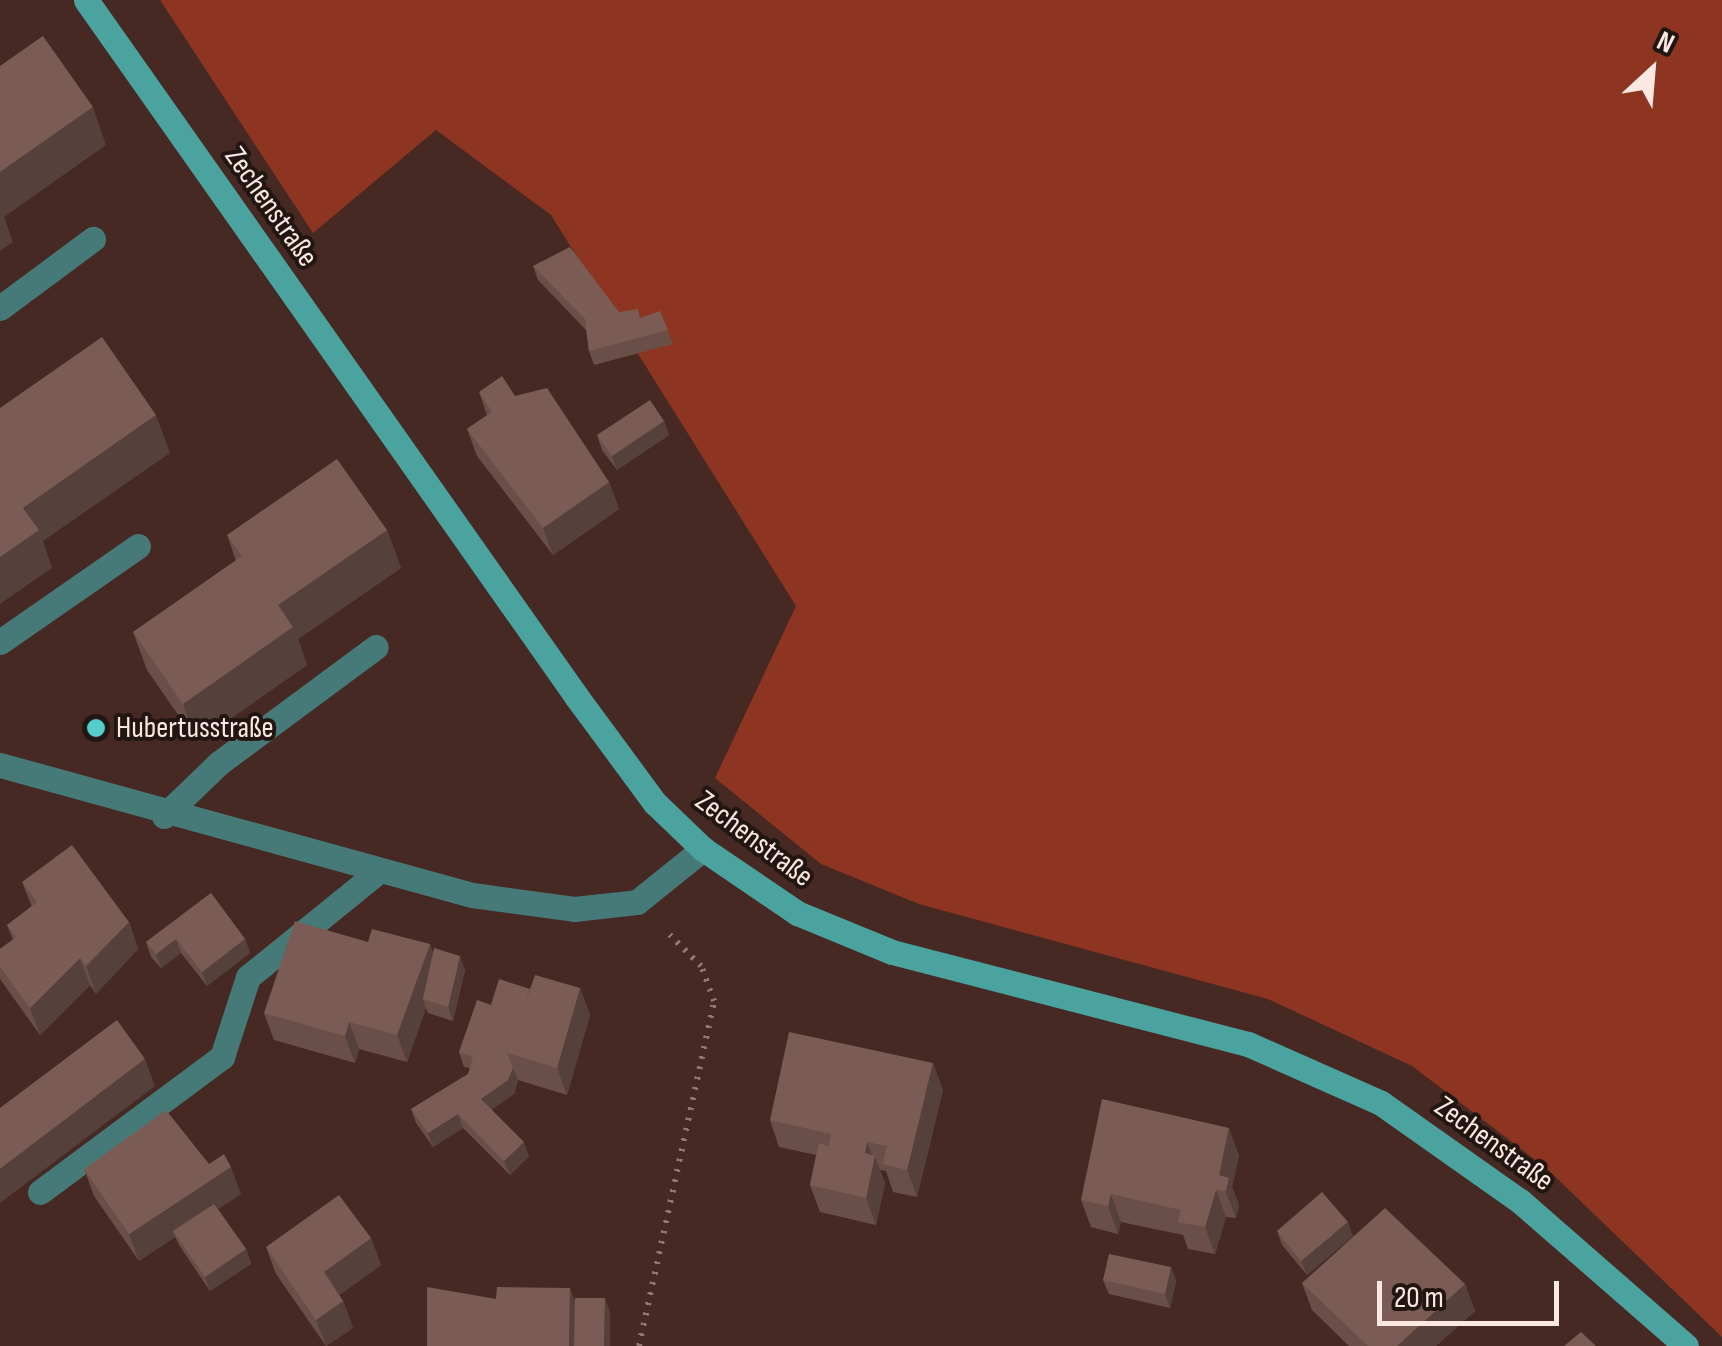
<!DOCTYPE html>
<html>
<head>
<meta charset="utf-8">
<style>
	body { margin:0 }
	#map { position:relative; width:1722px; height:1346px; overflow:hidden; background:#452922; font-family:"Sofia Sans Condensed",sans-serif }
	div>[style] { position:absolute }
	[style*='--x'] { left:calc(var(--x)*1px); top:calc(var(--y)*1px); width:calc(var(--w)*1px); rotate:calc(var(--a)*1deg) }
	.green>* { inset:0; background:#8d3521 }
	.path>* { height:6px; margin-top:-3px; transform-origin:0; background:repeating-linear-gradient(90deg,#907771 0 2.5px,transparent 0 10.5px) }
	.service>* { height:25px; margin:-12.5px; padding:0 12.5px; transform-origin:12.5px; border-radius:12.5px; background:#467a78 }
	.minor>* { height:25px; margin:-12.5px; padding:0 12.5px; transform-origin:12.5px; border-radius:12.5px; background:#467a78 }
	.secondary>* { height:25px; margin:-12.5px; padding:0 12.5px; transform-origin:12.5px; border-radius:12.5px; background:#4ba3a0 }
	.wall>* { inset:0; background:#6a4f48 }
	.shaded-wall>* { inset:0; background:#56403b }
	.building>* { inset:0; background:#7b5c54 }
	.dots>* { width:28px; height:28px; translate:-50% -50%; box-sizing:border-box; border:5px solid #221612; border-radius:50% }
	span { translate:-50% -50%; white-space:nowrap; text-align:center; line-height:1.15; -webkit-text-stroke:8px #221612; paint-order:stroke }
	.street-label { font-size:30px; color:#fbe8e3 }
	.poi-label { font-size:30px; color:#fbe8e3 }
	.left { translate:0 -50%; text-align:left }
	.north { position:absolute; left:1602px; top:20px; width:100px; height:100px; -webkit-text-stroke:8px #221612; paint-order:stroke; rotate:26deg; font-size:28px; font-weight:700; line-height:40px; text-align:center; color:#fbe8e3 }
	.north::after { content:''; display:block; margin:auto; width:35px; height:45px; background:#fbe8e3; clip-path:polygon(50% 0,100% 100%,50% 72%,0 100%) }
	.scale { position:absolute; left:1377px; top:1281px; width:182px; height:45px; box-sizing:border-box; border:5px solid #fbe8e3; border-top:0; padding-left:12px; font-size:30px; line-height:35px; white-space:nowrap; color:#fbe8e3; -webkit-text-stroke:8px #221612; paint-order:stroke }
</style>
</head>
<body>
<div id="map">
	<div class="green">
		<i style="clip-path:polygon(160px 0,1722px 0,1722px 1337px,1546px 1168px,1412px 1066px,1268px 999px,919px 904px,821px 864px,715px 778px,796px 606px,551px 215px,436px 130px,313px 233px)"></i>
	</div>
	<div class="path">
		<i style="--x:639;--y:1346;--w:353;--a:-77.7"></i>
		<i style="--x:714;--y:1001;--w:37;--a:-110"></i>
		<i style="--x:701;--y:966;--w:49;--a:-135"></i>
	</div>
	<div class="service">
		<i style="--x:40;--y:1192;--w:227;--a:-36.6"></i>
		<i style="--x:222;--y:1057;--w:84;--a:-72"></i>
		<i style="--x:248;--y:977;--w:169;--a:-39"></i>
	</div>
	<div class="minor">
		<i style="--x:0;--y:308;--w:116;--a:-36.6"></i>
		<i style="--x:0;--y:642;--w:168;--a:-34.8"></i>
		<i style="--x:0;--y:765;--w:490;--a:15.4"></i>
		<i style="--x:472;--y:895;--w:103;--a:7.8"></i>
		<i style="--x:574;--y:909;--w:63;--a:-6.3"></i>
		<i style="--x:637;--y:902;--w:85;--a:-38.8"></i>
		<i style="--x:164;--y:816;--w:76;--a:-43.9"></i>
		<i style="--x:219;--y:763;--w:195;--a:-36.5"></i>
	</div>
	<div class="secondary">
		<i style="--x:86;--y:0;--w:851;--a:54.85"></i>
		<i style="--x:576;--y:696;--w:133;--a:53.6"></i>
		<i style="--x:655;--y:803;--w:66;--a:43.8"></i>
		<i style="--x:703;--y:849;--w:114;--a:34.2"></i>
		<i style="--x:797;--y:913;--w:103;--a:22.3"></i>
		<i style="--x:892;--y:952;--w:368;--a:14.5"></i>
		<i style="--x:1248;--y:1044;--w:145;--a:23.9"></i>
		<i style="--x:1381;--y:1103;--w:170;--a:35.2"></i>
		<i style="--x:1520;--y:1201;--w:220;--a:41.1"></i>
	</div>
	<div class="wall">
		<i style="clip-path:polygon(533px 266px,619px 312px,641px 318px,660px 311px,673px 344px,594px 365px,589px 351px,586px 330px,538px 280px)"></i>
		<i style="clip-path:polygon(479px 392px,515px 396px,609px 482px,619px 509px,553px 555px,477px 456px,467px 429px,487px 415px)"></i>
		<i style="clip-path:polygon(664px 421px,669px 435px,617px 470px,602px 450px,597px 435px)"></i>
		<i style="clip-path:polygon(387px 530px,401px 568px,298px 639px,307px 665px,197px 742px,147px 670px,133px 632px,236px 561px,227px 535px)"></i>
		<i style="clip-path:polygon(22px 882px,129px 922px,138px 949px,96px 994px,90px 985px,40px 1035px,0 979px,0 949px,13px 940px,7px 925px,32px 907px)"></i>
		<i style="clip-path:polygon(211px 893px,245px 939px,250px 953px,207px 986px,181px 953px,161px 968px,151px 957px,146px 942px)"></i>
		<i style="clip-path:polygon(368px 942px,430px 944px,433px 954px,465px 970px,453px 1021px,428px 1013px,426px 1008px,407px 1062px,359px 1049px,355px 1063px,274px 1040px,264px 1013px)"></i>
		<i style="clip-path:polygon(580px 988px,590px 1015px,567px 1095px,518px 1080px,514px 1094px,491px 1110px,529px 1156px,510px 1175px,463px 1128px,433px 1147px,416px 1123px,411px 1109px,468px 1074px,470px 1068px,464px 1067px,459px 1052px,491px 1005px)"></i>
		<i style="clip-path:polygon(943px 1090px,917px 1197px,893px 1192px,886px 1171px,880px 1170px,885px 1183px,876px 1225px,820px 1212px,810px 1185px,816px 1155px,779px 1147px,770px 1120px)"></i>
		<i style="clip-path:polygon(1239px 1155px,1232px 1187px,1239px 1205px,1236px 1218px,1226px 1217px,1215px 1254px,1188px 1249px,1183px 1235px,1121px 1222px,1118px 1234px,1091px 1227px,1081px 1200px)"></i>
		<i style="clip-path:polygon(209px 1164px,241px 1194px,218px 1209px,246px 1249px,251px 1264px,210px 1291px,179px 1245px,175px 1237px,139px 1261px,94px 1196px,84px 1169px)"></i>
		<i style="clip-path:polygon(1277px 1231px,1353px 1236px,1307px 1275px,1282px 1245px)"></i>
		<i style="clip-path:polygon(371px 1238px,381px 1265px,339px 1295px,343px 1301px,353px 1328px,326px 1346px,276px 1274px,266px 1247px)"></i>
		<i style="clip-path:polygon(1171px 1267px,1176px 1281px,1170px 1308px,1109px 1294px,1103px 1280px)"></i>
		<i style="clip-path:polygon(1302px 1283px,1465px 1284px,1475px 1311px,1436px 1346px,1349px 1346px,1312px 1310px)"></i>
	</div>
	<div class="shaded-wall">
		<i style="clip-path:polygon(93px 107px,106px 145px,4px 217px,13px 242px,0 251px,0 172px)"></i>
		<i style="clip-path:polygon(156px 415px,170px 453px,43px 541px,52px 568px,0 604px,0 557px,23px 508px)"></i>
		<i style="clip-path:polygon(664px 421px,669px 435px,617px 470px,612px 456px)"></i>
		<i style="clip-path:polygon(609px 482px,619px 509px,553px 555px,543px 528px)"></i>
		<i style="clip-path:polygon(387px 530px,401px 568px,298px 639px,307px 665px,197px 742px,183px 704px,278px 605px)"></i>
		<i style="clip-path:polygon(129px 922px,138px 949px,96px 994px,86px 966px)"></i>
		<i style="clip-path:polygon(176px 939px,181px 953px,161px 968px,156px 954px)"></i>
		<i style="clip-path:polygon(245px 939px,250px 953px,207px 986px,202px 972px)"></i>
		<i style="clip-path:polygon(430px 944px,440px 971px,423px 999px,426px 1008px,407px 1062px,397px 1035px)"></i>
		<i style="clip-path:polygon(460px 956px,465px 970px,453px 1021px,448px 1007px)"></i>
		<i style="clip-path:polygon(80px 958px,90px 985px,40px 1035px,30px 1008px)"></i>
		<i style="clip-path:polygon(580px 988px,590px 1015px,567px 1095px,557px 1068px)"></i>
		<i style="clip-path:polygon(349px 1022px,359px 1049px,355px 1063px,345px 1036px)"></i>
		<i style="clip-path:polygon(145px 1059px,155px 1086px,0 1203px,0 1169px)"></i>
		<i style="clip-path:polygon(933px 1063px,943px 1090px,917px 1197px,907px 1170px)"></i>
		<i style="clip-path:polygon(513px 1068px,518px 1080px,514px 1094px,486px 1113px,481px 1099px)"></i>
		<i style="clip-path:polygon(458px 1114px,463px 1128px,433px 1147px,428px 1133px)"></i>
		<i style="clip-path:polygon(1229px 1128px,1239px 1155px,1232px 1187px,1239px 1205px,1236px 1218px,1219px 1175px)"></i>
		<i style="clip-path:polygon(524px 1142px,529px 1156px,510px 1175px,504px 1161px)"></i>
		<i style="clip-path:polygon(867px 1142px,874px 1160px,875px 1156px,885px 1183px,876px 1225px,866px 1198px,865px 1153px)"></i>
		<i style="clip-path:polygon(231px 1167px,241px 1194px,177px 1236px,173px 1231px,175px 1237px,139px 1261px,129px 1234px)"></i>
		<i style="clip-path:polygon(1216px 1190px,1226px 1217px,1215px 1254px,1205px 1227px)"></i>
		<i style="clip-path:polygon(1111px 1194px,1121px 1222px,1118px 1234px,1108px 1206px)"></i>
		<i style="clip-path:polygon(1348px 1222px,1353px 1236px,1307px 1275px,1301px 1261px)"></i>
		<i style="clip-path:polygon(371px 1238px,381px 1265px,334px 1299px,324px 1272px)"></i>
		<i style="clip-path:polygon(246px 1249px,251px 1264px,210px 1291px,205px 1277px)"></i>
		<i style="clip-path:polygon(1171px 1267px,1176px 1281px,1170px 1308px,1165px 1294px)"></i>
		<i style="clip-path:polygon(1465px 1284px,1475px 1311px,1436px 1346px,1397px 1346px)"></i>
		<i style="clip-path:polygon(570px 1288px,580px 1315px,579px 1346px,569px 1346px)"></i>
		<i style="clip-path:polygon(605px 1298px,610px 1312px,610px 1346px,604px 1346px)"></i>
		<i style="clip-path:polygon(343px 1301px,353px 1328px,326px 1346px,316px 1320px)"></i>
	</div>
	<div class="building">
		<i style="clip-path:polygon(43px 36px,93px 107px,0 172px,0 66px)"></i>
		<i style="clip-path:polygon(570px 247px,619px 312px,638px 309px,640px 318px,660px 311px,668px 330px,589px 351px,585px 319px,533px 266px)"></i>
		<i style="clip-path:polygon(102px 337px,156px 415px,23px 508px,39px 530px,0 557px,0 408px)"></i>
		<i style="clip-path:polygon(502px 376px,515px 396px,547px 388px,609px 482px,543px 528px,467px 429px,492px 412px,479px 392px)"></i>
		<i style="clip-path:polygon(650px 400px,664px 421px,612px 456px,597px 435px)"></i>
		<i style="clip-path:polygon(337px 459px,387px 530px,278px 605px,293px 627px,183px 704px,133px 632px,242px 556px,227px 535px)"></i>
		<i style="clip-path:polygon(72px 845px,129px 922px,86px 966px,80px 958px,30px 1008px,0 967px,0 949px,16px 937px,7px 925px,37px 902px,22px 882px)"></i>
		<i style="clip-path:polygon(211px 893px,245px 939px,202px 972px,176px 939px,156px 954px,146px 942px)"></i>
		<i style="clip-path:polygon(295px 921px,368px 942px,372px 929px,430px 944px,397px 1035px,349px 1022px,345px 1036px,264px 1013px)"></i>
		<i style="clip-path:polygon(434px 948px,460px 956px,448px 1007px,423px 999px)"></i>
		<i style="clip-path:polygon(535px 975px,580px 988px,557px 1068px,507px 1053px)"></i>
		<i style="clip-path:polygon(499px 979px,530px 989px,507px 1053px,513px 1068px,508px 1080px,481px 1099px,524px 1142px,504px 1161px,458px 1114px,428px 1133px,411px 1109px,468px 1074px,473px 1057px,459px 1052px,477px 1000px,491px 1005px)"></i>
		<i style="clip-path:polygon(117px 1020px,145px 1059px,0 1169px,0 1108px)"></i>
		<i style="clip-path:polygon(789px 1032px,933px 1063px,907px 1170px,883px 1164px,887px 1146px,867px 1142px,865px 1153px,875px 1156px,866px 1198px,810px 1185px,819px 1143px,829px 1146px,831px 1134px,770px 1120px)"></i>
		<i style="clip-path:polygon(1102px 1099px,1229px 1128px,1219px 1175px,1229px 1178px,1226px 1191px,1216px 1190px,1205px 1227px,1178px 1222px,1181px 1210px,1111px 1194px,1108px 1206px,1081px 1200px)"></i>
		<i style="clip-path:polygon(166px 1110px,209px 1164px,224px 1154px,231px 1167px,129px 1234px,84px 1169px)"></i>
		<i style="clip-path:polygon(1322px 1192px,1348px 1222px,1301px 1261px,1277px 1231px)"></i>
		<i style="clip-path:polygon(339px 1195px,371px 1238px,324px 1272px,343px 1301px,316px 1320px,266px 1247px)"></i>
		<i style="clip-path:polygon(214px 1204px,246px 1249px,205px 1277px,173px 1231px)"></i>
		<i style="clip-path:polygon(1385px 1208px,1465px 1284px,1397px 1346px,1368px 1346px,1302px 1283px)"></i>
		<i style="clip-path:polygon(1109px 1254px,1171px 1267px,1165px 1294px,1103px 1280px)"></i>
		<i style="clip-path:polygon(427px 1287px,496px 1299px,497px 1287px,570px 1288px,569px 1346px,427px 1346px)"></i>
		<i style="clip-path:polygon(575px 1298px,605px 1298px,604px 1346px,574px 1346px)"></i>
		<i style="clip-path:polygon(1581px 1332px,1596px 1346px,1564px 1346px)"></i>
	</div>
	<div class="dots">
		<i style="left:96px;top:728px;background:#53cdc9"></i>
	</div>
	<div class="street-label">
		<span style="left:271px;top:207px;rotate:55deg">Zechenstraße</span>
		<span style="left:754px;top:839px;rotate:37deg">Zechenstraße</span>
		<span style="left:1494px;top:1144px;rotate:36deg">Zechenstraße</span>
	</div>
	<div class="poi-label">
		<span class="left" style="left:116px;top:728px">Hubertusstraße</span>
	</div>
	<div class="north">N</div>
	<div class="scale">20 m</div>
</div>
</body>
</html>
